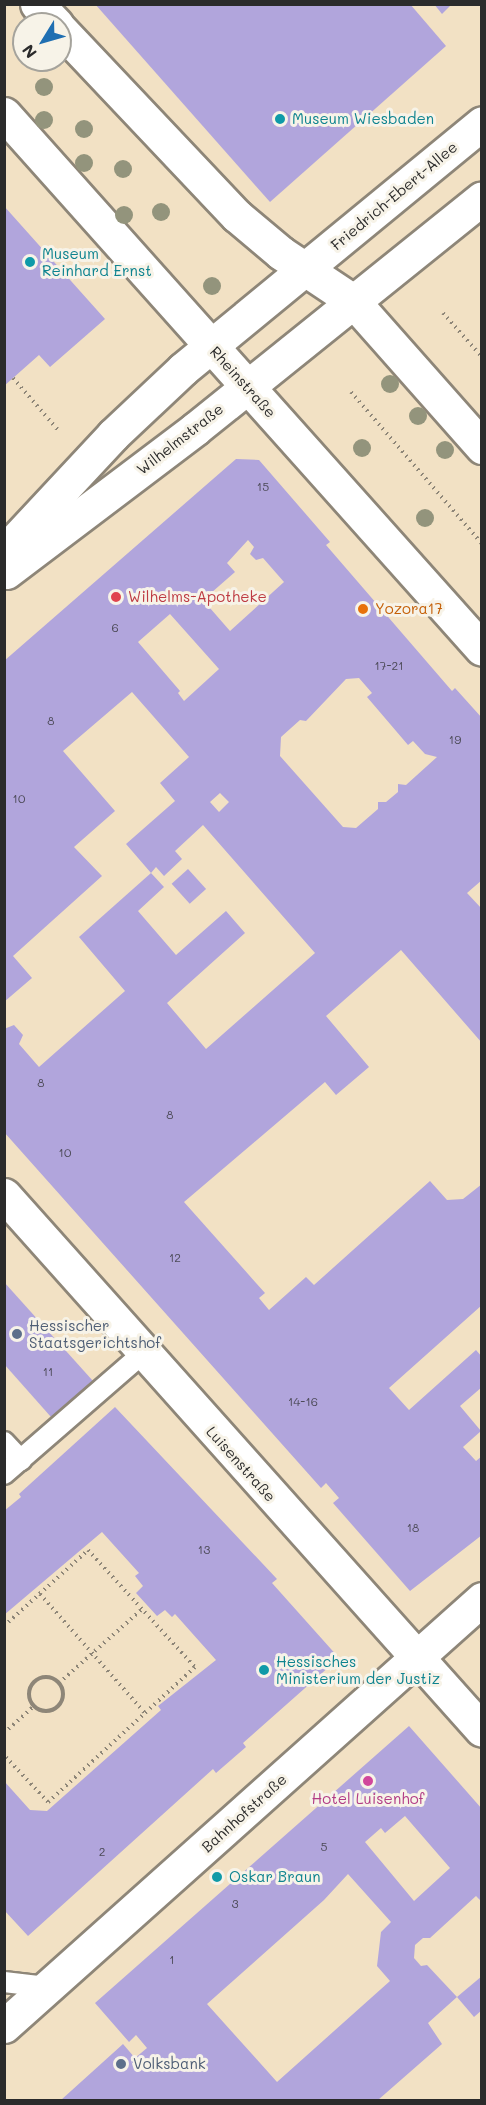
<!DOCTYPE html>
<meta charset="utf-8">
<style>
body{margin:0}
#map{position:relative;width:486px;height:2105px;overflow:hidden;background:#f2e1c4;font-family:Mali,sans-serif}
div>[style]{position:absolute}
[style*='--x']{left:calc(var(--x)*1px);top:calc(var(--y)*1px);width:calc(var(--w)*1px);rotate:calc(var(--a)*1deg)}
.building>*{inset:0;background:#b1a5dc;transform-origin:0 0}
.path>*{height:4px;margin-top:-2px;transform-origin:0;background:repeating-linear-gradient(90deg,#8e8678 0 1.5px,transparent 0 6px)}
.path>.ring{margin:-2px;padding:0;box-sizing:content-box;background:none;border:4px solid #8e8678;border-radius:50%}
.roads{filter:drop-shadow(2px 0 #8e8678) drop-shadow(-2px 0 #8e8678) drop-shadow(0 2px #8e8678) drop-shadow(0 -2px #8e8678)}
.lane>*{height:20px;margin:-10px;padding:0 10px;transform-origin:10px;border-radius:10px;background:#fff}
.street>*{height:33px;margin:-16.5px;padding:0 16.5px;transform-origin:16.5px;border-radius:16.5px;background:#fff}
.secondary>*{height:33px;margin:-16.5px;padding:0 16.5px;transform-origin:16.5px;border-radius:16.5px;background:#fff}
.trees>*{width:18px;height:18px;margin:-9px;border-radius:50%;background:#93947c}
.dots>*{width:16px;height:16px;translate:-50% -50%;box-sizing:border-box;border:3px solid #f7f3e8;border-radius:50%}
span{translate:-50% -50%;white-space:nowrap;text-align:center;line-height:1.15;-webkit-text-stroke:6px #f7f3e8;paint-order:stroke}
.number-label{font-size:12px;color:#4c4a57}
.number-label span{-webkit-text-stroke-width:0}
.culture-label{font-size:15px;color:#0d838f}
.left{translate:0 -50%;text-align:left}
.street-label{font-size:15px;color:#2b2b2b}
.health-label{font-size:15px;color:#be3a42}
.food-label{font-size:15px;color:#c56008}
.service-label{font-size:15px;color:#4e5e75}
.hotel-label{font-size:15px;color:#b23c85}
.frame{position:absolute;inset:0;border:6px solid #2b2b2b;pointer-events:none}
.north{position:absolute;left:12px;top:12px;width:60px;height:60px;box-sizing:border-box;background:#f7f3e8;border:2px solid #a5a39c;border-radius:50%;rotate:233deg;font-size:16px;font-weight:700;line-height:24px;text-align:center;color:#2b2b2b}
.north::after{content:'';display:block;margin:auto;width:21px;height:27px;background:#1f6fb2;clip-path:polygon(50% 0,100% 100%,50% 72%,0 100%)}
</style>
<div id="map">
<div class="building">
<div style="clip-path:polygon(95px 4px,410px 4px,446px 46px,270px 202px)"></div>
<div style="clip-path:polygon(434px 4px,452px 4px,442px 14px)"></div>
<div style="clip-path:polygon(4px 206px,105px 319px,50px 367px,39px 355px,4px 386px)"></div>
<div style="clip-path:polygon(evenodd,236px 459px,259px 460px,330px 542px,326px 545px,452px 691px,455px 688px,482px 718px,482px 880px,467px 893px,482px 909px,482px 1043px,401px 950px,326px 1016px,369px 1067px,336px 1095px,325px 1082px,184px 1202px,265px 1293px,259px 1298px,269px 1310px,306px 1277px,314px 1285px,430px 1181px,447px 1200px,463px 1199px,482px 1184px,482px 1305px,389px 1388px,409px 1410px,476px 1350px,482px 1357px,482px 1387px,460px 1406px,481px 1431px,463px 1447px,476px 1461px,482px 1456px,482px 1535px,410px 1591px,333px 1503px,339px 1498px,326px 1483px,321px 1488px,4px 1132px,4px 1029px,14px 1025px,23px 1035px,19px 1044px,39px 1067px,125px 991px,79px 937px,151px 873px,126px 844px,175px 801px,160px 783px,189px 757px,132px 692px,63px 751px,115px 811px,74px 847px,102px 876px,13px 956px,32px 978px,4px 1002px,4px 661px,236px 459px,248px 540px,254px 547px,250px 554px,256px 560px,263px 558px,284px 582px,230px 631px,203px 600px,235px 572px,227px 563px,248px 540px,236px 459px,170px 614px,219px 669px,184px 701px,178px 693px,180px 691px,138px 642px,170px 614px,236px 459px,359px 678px,372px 693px,367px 697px,408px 745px,413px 741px,425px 754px,437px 757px,406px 785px,398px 784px,398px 792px,386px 802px,378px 802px,378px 809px,356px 828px,343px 827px,280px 756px,281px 737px,300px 720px,306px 721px,346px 679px,359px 678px,236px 459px,220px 793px,229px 802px,219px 812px,210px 802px,220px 793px,236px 459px,203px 825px,315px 953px,206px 1049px,167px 1003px,245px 933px,226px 911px,176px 955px,138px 911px,164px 887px,151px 873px,156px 867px,164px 876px,182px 859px,175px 851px,203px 825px)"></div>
<div style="left:188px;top:869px;width:27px;height:22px;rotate:48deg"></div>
<div style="clip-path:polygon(4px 1282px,93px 1381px,51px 1417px,4px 1364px)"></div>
<div style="clip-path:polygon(115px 1407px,277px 1579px,272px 1583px,339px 1658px,243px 1743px,246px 1747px,216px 1773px,213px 1769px,28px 1936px,4px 1910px,4px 1781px,30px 1810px,47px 1811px,161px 1710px,158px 1706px,216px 1660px,175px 1614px,172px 1617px,165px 1610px,157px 1616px,136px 1593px,143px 1586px,135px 1576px,139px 1573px,102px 1532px,4px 1615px,4px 1511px,21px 1497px,19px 1494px)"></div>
<div style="clip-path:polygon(evenodd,409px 1726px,482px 1809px,482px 1902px,476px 1896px,430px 1938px,423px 1938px,415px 1945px,414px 1958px,421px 1966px,427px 1965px,457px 1997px,428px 2023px,442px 2044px,378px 2100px,61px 2100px,123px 2044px,135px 2058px,147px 2048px,136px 2035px,129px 2042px,95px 2003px,409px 1726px,405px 1816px,450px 1868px,414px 1901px,365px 1842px,381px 1828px,385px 1833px,405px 1816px,409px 1726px,348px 1874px,391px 1922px,381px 1932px,377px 1966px,390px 1981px,277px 2082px,207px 2004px,324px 1900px,348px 1874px)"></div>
<div style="clip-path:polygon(482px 1976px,482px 2010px,474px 2017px,457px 1997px)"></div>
</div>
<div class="path">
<div style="--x:443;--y:313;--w:59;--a:48.4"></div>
<div style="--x:13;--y:378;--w:69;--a:49.1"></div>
<div style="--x:351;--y:392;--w:201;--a:49.2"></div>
<div style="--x:40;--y:1594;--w:159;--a:48.6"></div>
<div style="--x:4;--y:1626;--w:113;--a:-42.1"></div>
<div style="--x:88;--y:1550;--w:159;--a:47.6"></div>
<div style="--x:195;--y:1667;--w:200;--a:137.4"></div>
<div style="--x:48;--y:1802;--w:64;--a:-133.1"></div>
<div class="ring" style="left:29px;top:1677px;width:30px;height:30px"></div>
<div style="--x:59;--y:1683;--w:111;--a:-41.7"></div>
<div style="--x:4;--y:1733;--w:40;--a:-42"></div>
</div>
<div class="roads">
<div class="lane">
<div style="--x:4;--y:1442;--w:25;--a:47"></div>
<div style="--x:4;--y:1474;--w:183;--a:-41"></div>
<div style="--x:4;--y:1982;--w:43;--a:6.6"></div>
</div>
<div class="street">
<div style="--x:4;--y:1195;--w:717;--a:48.22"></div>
<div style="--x:4;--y:2026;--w:641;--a:-41.77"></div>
</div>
<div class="secondary">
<div style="--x:37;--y:4;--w:28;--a:46"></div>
<div style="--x:60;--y:29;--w:257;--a:46.6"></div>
<div style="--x:237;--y:216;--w:57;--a:40.1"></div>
<div style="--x:281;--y:253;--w:87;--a:33.7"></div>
<div style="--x:353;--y:301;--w:195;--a:48.5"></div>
<div style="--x:4;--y:114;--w:717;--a:48.22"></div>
<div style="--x:4;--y:552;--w:160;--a:-47"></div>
<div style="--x:113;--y:435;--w:96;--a:-43.3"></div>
<div style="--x:183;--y:369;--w:387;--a:-39.4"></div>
<div style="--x:6;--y:572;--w:237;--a:-37.1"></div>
<div style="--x:195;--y:429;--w:368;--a:-38.8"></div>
</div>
</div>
<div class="trees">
<div style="left:44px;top:87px"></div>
<div style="left:44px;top:120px"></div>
<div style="left:84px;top:129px"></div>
<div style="left:84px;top:163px"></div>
<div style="left:123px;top:169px"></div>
<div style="left:161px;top:212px"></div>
<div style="left:124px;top:215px"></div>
<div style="left:212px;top:286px"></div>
<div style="left:390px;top:384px"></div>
<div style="left:418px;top:416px"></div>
<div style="left:362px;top:448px"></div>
<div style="left:445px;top:450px"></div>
<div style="left:425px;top:518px"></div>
</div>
<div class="dots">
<div style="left:280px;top:119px;background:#0f9aa8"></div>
<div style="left:30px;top:262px;background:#0f9aa8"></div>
<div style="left:116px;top:597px;background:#e0444e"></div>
<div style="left:363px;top:609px;background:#e8710a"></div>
<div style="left:17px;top:1334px;background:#5c6f8a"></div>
<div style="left:264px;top:1670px;background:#0f9aa8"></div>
<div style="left:368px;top:1781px;background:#d1479c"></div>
<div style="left:217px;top:1877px;background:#0f9aa8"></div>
<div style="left:121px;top:2064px;background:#5c6f8a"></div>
</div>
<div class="number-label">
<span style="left:263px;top:487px">15</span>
<span style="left:115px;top:628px">6</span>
<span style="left:389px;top:666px">17-21</span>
<span style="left:51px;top:721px">8</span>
<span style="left:455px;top:740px">19</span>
<span style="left:19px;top:799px">10</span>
<span style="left:41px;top:1083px">8</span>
<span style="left:170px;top:1115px">8</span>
<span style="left:65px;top:1153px">10</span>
<span style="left:175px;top:1258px">12</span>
<span style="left:48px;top:1372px">11</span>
<span style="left:303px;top:1402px">14-16</span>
<span style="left:413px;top:1528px">18</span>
<span style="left:204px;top:1550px">13</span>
<span style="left:324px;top:1847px">5</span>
<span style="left:102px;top:1852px">2</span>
<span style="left:235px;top:1904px">3</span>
<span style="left:172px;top:1960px">1</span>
</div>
<div class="culture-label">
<span class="left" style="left:292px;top:119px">Museum Wiesbaden</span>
<span class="left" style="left:42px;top:262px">Museum<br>Reinhard Ernst</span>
<span class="left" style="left:276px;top:1670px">Hessisches<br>Ministerium der Justiz</span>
<span class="left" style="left:229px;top:1877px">Oskar Braun</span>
</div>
<div class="street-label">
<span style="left:394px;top:196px;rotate:-40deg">Friedrich-Ebert-Allee</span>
<span style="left:243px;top:382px;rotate:48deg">Rheinstraße</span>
<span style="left:180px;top:439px;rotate:-38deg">Wilhelmstraße</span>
<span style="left:241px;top:1464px;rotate:48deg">Luisenstraße</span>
<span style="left:244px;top:1813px;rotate:-42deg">Bahnhofstraße</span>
</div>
<div class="health-label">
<span class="left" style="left:128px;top:597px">Wilhelms-Apotheke</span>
</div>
<div class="food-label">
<span class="left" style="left:375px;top:609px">Yozora17</span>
</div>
<div class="service-label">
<span class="left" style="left:29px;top:1334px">Hessischer<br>Staatsgerichtshof</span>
<span class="left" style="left:133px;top:2064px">Volksbank</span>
</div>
<div class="hotel-label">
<span style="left:368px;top:1799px">Hotel Luisenhof</span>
</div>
<div class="frame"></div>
<div class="north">N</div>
</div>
